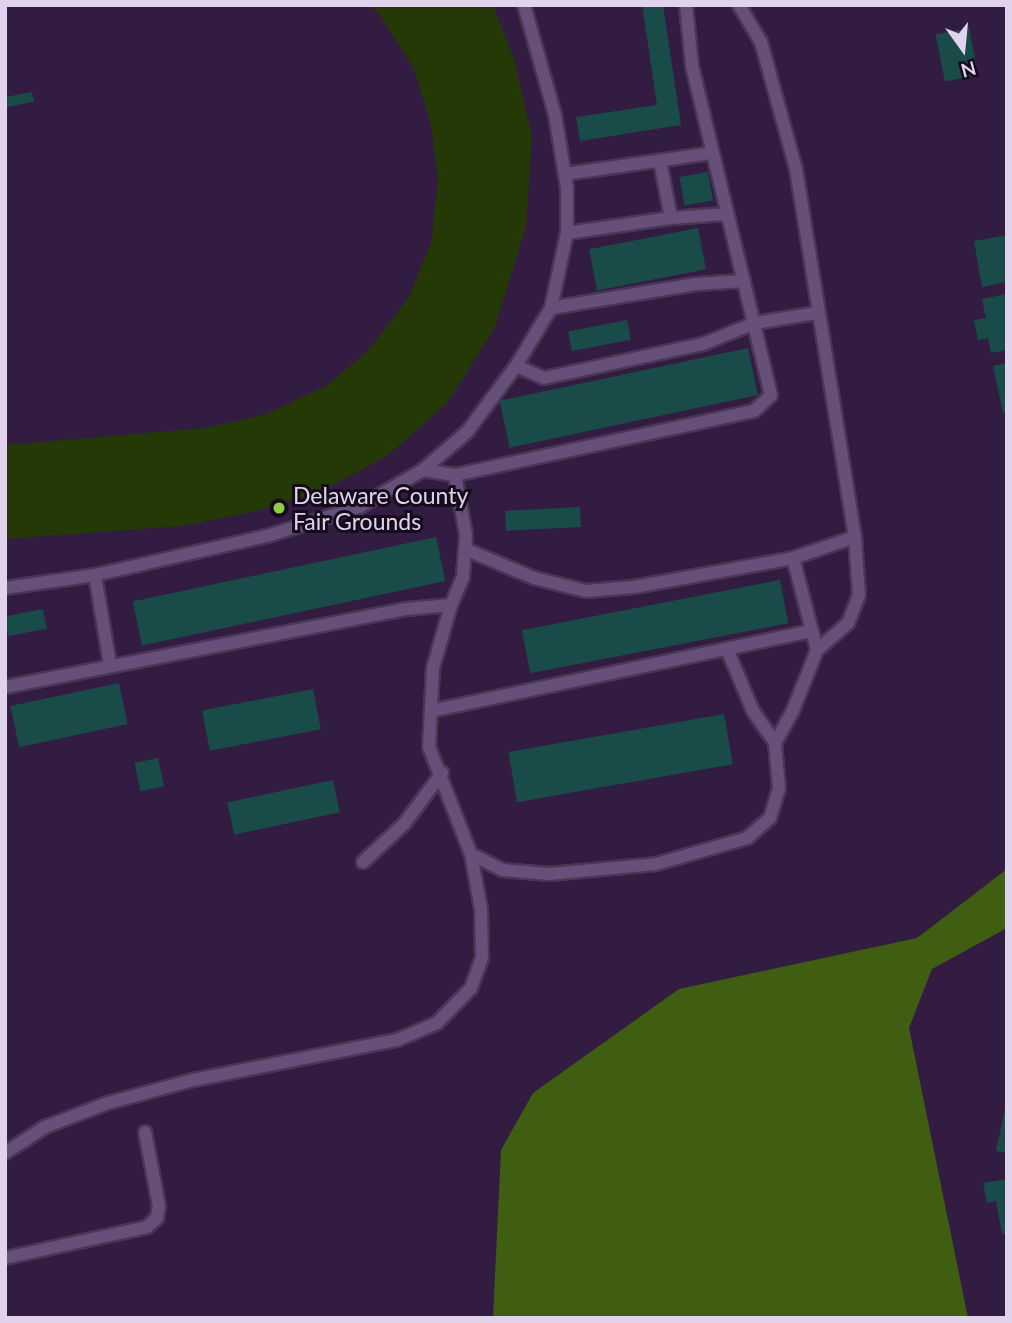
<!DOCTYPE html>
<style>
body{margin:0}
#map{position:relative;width:1012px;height:1323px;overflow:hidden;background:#321c41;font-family:Lato,sans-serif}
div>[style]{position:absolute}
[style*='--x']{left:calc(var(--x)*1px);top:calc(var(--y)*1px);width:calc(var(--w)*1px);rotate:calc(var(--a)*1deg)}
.green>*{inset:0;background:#253906}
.forest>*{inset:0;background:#3f5e12}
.building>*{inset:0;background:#194b48;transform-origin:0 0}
.roads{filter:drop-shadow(2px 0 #493655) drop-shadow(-2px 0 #493655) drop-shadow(0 2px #493655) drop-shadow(0 -2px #493655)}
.lane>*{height:12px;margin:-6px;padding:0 6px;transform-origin:6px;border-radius:6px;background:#664f78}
.dots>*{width:19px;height:19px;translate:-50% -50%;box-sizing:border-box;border:4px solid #150b1c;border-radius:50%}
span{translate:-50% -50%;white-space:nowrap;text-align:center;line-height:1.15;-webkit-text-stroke:6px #150b1c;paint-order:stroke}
.poi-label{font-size:23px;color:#e0d3eb}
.left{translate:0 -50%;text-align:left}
.frame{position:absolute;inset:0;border:7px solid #e0d3eb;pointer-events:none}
.north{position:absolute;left:928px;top:14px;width:70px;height:70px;-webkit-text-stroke:5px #150b1c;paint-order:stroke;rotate:165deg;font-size:19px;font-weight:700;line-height:28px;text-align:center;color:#e0d3eb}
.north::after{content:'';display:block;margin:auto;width:24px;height:32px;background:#e0d3eb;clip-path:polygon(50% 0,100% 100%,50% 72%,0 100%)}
</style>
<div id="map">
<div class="green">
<div style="clip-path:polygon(370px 5px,493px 5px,514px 59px,532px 137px,526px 226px,495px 327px,447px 403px,388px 455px,321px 492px,252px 512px,181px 526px,5px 539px,5px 445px,205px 428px,264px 415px,326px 386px,369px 350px,409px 297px,431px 243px,438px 179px,431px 124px,414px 69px,380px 15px)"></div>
</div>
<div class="forest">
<div style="clip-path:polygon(1007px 869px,1007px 928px,932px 969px,909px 1028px,968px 1318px,493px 1318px,501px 1150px,533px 1093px,679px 989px,917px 938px)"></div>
</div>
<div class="building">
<div style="clip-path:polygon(642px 5px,663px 5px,681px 125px,580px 141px,576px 117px,657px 105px)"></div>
<div style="left:969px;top:28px;width:48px;height:34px;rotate:79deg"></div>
<div style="left:32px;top:92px;width:10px;height:28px;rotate:79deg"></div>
<div style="left:708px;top:172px;width:29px;height:29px;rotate:80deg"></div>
<div style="left:698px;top:228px;width:42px;height:111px;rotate:79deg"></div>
<div style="clip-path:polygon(1007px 235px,1007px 282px,982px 287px,974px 241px)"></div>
<div style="clip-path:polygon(1007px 294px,1007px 350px,991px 353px,988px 338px,978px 340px,974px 320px,986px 318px,982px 299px)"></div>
<div style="left:627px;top:320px;width:20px;height:60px;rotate:79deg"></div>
<div style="left:748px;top:348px;width:48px;height:254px;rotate:78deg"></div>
<div style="clip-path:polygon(1007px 363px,1007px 413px,1003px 413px,993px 366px)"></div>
<div style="left:580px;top:507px;width:20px;height:75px;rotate:87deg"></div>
<div style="left:436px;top:537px;width:45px;height:310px;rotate:78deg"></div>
<div style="left:780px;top:580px;width:44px;height:263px;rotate:79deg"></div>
<div style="left:43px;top:609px;width:20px;height:39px;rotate:79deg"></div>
<div style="left:119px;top:683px;width:42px;height:111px;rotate:78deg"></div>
<div style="left:313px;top:689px;width:41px;height:113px;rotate:79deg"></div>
<div style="left:724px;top:714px;width:51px;height:219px;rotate:80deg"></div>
<div style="left:158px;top:758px;width:29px;height:24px;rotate:78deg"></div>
<div style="left:333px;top:780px;width:33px;height:108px;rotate:78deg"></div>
<div style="clip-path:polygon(1006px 1103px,1007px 1104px,1007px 1153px,996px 1151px)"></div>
<div style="clip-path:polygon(1007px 1179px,1007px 1233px,1002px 1234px,996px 1201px,987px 1203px,983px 1183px)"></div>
</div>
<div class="roads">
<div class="lane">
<div style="--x:739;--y:5;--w:43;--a:59.3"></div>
<div style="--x:761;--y:42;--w:132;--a:74.6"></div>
<div style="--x:796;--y:169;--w:373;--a:80.9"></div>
<div style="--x:855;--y:537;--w:58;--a:86.1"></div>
<div style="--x:859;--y:595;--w:30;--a:111"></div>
<div style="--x:848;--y:623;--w:41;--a:138.9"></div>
<div style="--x:660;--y:161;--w:58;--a:79.1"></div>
<div style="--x:565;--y:174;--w:148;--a:-8.1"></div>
<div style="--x:567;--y:233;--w:105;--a:-8.2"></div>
<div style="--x:671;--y:218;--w:55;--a:-4.2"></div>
<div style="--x:551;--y:308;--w:147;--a:-9.4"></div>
<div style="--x:696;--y:284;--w:48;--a:-3.6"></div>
<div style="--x:516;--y:366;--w:30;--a:23"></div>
<div style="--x:544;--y:378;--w:163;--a:-12.1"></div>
<div style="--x:703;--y:344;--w:56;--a:-22"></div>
<div style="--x:755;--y:323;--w:63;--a:-9.2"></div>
<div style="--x:423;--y:470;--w:32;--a:9"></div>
<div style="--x:455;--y:475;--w:306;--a:-12.1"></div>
<div style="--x:754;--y:411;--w:23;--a:-43"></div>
<div style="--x:771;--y:395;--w:339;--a:-103.5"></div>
<div style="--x:692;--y:65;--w:60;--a:-95.7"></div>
<div style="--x:455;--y:475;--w:61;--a:79.6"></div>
<div style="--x:466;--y:535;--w:42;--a:94.1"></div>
<div style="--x:463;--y:577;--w:30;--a:113"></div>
<div style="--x:451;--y:605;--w:66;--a:105.9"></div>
<div style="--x:433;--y:668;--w:79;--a:92.9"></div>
<div style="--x:429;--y:747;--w:115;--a:68.6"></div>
<div style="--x:471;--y:854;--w:35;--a:27"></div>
<div style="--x:502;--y:870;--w:47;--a:4.9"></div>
<div style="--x:549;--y:874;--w:107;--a:-5.3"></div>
<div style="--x:656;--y:864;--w:95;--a:-15.9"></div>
<div style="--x:747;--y:838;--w:30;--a:-41"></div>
<div style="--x:770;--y:818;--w:31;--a:-73"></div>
<div style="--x:779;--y:788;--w:45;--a:-95.1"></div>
<div style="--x:775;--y:743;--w:38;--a:-61"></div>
<div style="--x:793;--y:710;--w:65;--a:-68.2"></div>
<div style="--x:817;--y:650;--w:95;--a:-104.6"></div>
<div style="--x:465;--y:549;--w:75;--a:22.8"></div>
<div style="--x:534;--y:578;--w:54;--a:14"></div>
<div style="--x:586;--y:591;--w:48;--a:-4.8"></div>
<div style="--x:634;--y:587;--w:162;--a:-10.3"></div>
<div style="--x:793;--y:558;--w:65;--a:-18.7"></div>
<div style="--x:95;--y:575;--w:91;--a:80.5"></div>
<div style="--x:5;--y:588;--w:91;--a:-8.2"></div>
<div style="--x:95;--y:575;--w:176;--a:-12.8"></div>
<div style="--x:267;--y:536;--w:96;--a:-17.5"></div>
<div style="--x:359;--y:507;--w:74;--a:-30"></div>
<div style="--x:423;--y:470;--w:58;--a:-40.8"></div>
<div style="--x:467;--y:432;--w:82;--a:-53.4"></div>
<div style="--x:516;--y:366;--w:68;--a:-58.9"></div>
<div style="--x:551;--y:308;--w:77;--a:-78"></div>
<div style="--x:567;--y:233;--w:45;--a:-90"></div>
<div style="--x:567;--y:188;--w:74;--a:-99.3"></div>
<div style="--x:555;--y:115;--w:114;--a:-105.7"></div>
<div style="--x:727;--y:649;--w:67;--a:67.2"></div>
<div style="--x:753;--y:711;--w:39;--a:55"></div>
<div style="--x:5;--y:687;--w:409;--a:-11"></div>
<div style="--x:406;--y:609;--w:45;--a:-5.1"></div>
<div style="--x:431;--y:711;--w:388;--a:-11.9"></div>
<div style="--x:363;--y:862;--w:56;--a:-42.8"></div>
<div style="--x:404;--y:824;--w:64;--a:-53.3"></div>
<div style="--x:5;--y:1153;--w:48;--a:-33"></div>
<div style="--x:45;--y:1127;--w:67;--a:-20.9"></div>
<div style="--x:108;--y:1103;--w:88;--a:-15.1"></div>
<div style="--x:193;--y:1080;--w:208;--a:-11.1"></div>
<div style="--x:397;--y:1040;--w:43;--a:-23"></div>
<div style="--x:437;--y:1023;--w:49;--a:-45.8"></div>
<div style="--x:471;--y:988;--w:33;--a:-70"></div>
<div style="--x:482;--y:957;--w:48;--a:-91.2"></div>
<div style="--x:481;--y:909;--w:56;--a:-100.3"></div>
<div style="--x:5;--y:1258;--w:145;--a:-12.3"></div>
<div style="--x:147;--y:1227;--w:13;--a:-42"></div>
<div style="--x:157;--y:1218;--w:12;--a:-81"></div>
<div style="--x:159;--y:1206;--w:75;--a:-100.7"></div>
</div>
</div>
<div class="dots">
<div style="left:279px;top:508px;background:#91cd40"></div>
</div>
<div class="poi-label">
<span class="left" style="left:293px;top:508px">Delaware County<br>Fair Grounds</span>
</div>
<div class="frame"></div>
<div class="north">N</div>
</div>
